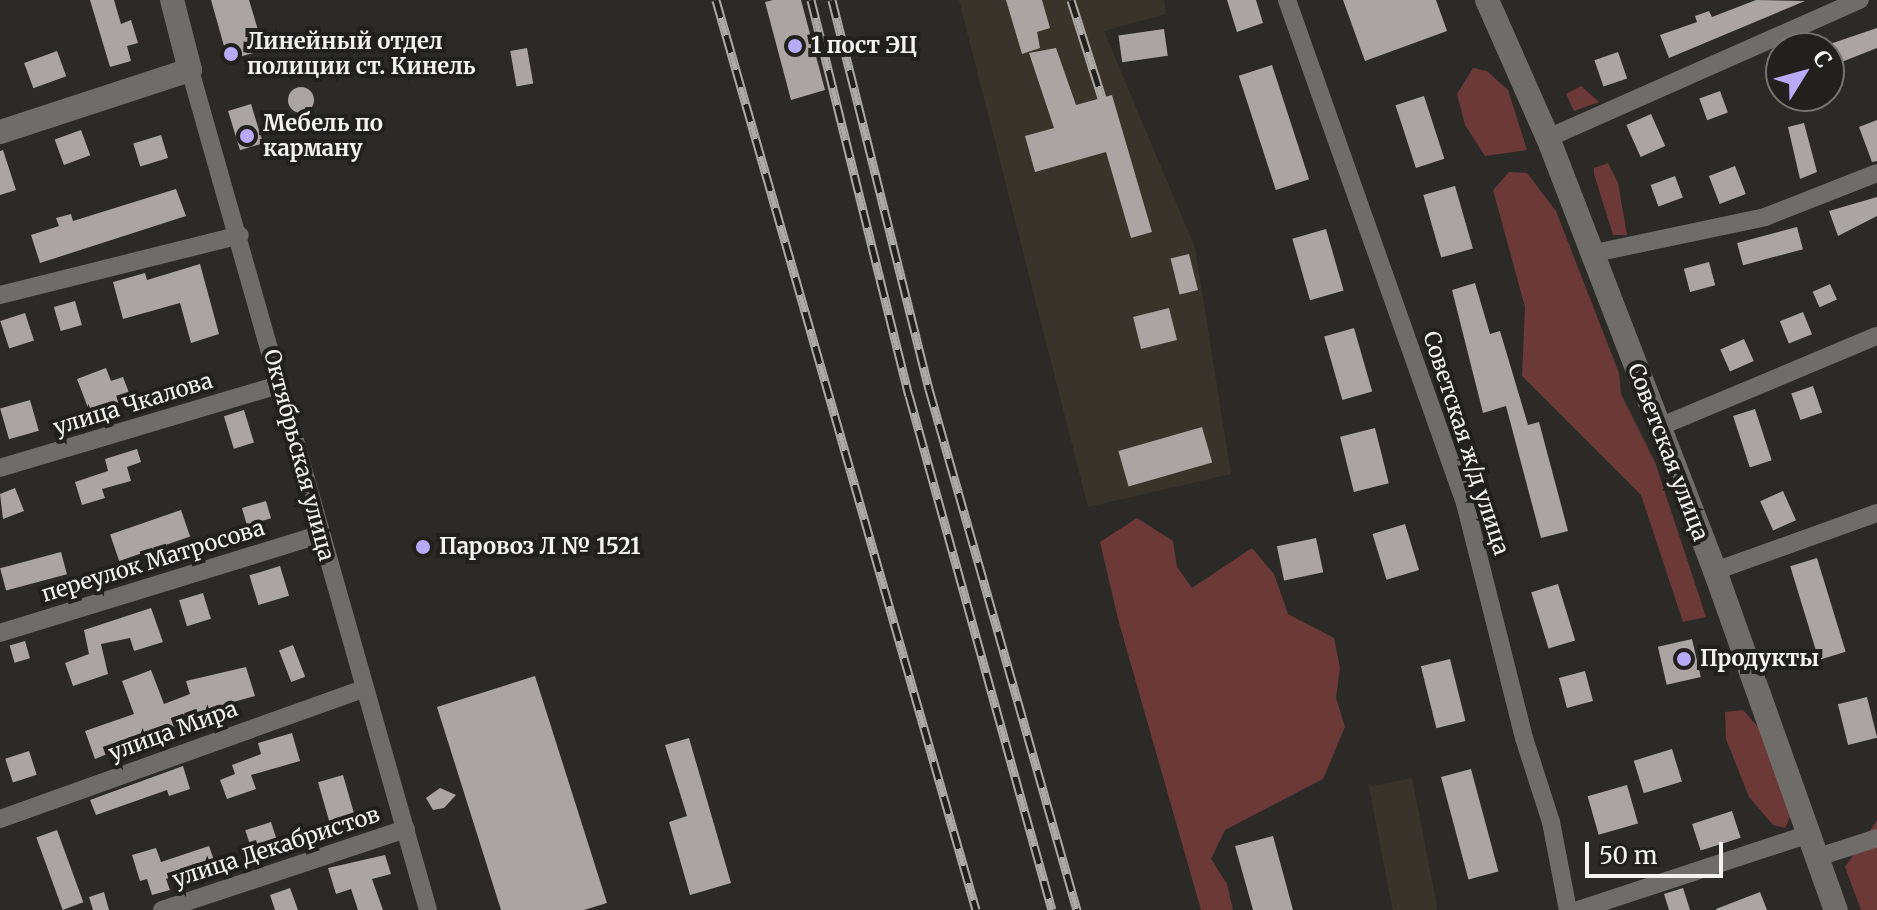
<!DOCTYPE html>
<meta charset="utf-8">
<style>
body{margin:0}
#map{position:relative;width:1877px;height:910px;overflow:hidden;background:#2c2a26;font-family:Merriweather,serif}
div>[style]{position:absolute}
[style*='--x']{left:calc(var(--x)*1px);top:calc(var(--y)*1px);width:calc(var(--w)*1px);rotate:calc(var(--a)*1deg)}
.built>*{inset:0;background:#39342b;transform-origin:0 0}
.green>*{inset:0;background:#6c3939}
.building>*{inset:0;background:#aaa5a2;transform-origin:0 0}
.round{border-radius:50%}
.street>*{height:18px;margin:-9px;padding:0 9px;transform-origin:9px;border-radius:9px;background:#6f6d69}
.secondary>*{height:24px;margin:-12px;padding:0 12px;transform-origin:12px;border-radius:12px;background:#6f6d69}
.rail>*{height:9px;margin-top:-4.5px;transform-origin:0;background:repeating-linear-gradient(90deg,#22201d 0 18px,#acaaa7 0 36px);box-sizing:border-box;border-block:2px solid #acaaa7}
.dots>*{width:22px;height:22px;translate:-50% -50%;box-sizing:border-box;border:4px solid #22201d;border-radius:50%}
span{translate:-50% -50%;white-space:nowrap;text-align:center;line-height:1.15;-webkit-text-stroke:8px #22201d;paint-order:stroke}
.poi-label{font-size:22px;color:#f4f2f0;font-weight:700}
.left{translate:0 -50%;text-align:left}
.street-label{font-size:22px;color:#f4f2f0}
.north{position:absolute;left:1765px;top:32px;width:80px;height:80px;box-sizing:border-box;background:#22201d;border:2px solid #767471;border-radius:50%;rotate:53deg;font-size:22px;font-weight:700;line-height:32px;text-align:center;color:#f4f2f0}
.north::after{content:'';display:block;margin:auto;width:28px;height:36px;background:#b7abf8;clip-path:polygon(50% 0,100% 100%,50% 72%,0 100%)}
.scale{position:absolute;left:1585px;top:842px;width:138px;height:36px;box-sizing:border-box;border:4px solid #f4f2f0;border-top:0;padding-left:10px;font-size:24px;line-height:28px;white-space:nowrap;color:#f4f2f0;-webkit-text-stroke:6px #22201d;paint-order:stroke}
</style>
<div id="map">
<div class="built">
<div style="clip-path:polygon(959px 0,1164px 0,1166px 14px,1104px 31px,1195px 248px,1231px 474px,1088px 507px)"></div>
<div style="left:1412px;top:778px;width:134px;height:44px;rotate:79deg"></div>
</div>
<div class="green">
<div style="clip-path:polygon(1473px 68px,1487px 71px,1508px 90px,1527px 150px,1485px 156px,1465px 125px,1457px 94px)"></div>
<div style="clip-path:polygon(1581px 86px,1599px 102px,1574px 111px,1566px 94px)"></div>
<div style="clip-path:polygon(1608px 163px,1618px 183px,1627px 235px,1613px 235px,1594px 174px,1594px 168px)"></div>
<div style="clip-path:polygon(1509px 172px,1527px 173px,1556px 211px,1619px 373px,1621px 394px,1655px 462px,1706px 617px,1683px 622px,1641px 495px,1522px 376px,1525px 307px,1493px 190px)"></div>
<div style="clip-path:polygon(1137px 518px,1173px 541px,1177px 567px,1192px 588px,1252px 548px,1274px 574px,1288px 614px,1334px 638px,1340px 668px,1336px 698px,1345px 727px,1323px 779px,1225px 830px,1211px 859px,1227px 884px,1233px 910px,1201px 910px,1118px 619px,1100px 542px)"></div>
<div style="clip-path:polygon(1743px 710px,1767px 737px,1790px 817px,1785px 828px,1773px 825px,1749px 797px,1726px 739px,1725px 712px)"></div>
<div style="clip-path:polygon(1877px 820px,1877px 910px,1861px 910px,1845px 867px)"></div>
</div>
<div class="building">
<div style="clip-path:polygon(90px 0,114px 0,121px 24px,131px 20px,138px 43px,127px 46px,131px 61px,110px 67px)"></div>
<div style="clip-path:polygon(211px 0,249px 0,264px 50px,228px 60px)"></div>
<div style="clip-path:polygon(773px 0,801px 0,825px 90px,791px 100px,765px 2px)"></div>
<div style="clip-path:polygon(1006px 0,1042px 0,1050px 28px,1037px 32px,1040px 48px,1022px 54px)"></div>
<div style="clip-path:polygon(1227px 0,1256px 0,1263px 23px,1237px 32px)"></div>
<div style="clip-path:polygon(1343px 0,1436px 0,1447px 31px,1365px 61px)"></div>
<div style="clip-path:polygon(1756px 0,1805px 1px,1669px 58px,1660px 35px,1697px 22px,1695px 16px,1709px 11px,1712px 17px)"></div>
<div style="clip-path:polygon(1877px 28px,1877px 48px,1834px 65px,1827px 45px)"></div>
<div style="left:1164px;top:29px;width:27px;height:46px;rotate:82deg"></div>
<div style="left:527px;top:48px;width:36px;height:17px;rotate:80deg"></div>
<div style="clip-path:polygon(1056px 48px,1076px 105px,1112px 95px,1152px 232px,1131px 238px,1106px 152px,1035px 172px,1025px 136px,1054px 128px,1029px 53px)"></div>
<div style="left:57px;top:51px;width:27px;height:35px;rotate:70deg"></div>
<div style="left:1618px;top:52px;width:28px;height:25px;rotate:71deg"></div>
<div style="left:1272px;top:65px;width:120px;height:35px;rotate:72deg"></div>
<div class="round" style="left:288px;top:87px;width:26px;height:26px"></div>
<div style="left:1720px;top:91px;width:23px;height:22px;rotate:70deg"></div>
<div style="left:1424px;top:96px;width:66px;height:30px;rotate:72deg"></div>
<div style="left:251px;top:104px;width:41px;height:24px;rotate:73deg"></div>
<div style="left:1651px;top:114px;width:35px;height:27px;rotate:66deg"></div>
<div style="clip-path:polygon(1877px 120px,1877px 161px,1872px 162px,1859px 127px)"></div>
<div style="clip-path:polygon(1804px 123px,1817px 172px,1800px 179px,1788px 127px)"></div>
<div style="left:81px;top:130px;width:27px;height:28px;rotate:70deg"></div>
<div style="left:161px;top:135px;width:24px;height:29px;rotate:73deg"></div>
<div style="clip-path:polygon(3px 150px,16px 190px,0 195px,0 151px)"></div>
<div style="left:1735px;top:166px;width:30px;height:28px;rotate:69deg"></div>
<div style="left:1675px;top:176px;width:23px;height:26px;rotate:70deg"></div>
<div style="left:1455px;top:186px;width:65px;height:33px;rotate:74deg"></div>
<div style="clip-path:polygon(176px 189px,186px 216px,40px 263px,31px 235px,59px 226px,56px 218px,71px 214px,73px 221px)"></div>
<div style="clip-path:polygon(1877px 197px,1877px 216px,1838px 236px,1829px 211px)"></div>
<div style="left:1797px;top:227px;width:23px;height:62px;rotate:75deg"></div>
<div style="left:1326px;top:229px;width:64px;height:35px;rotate:74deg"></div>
<div style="left:1189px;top:254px;width:37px;height:19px;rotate:76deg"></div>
<div style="left:1709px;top:262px;width:24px;height:26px;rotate:75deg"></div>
<div style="clip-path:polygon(200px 264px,219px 334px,191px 343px,180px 303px,123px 319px,113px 282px,145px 273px,147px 280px)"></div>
<div style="clip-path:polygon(1475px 283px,1490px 334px,1500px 331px,1528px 425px,1539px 422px,1568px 531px,1541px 538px,1506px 406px,1483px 413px,1452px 290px)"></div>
<div style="left:1830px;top:284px;width:17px;height:19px;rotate:66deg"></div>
<div style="left:75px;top:301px;width:25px;height:22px;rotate:74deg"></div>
<div style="left:1169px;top:308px;width:33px;height:37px;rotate:76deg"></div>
<div style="left:1803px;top:312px;width:24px;height:25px;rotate:68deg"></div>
<div style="left:25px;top:313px;width:29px;height:26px;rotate:72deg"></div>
<div style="left:1354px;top:328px;width:66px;height:31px;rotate:74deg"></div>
<div style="left:1744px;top:339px;width:24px;height:26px;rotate:66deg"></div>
<div style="clip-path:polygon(106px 368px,111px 381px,123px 377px,131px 398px,90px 413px,77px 379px)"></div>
<div style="left:1813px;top:386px;width:28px;height:23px;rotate:71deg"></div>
<div style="left:30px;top:400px;width:32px;height:31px;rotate:74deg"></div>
<div style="left:1755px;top:409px;width:54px;height:23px;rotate:72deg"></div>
<div style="left:244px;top:410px;width:34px;height:21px;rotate:73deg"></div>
<div style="left:1202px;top:427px;width:37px;height:87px;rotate:74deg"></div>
<div style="left:1375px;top:428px;width:57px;height:36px;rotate:76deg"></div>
<div style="clip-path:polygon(137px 449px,141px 462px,127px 467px,131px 481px,102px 489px,105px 498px,82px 505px,75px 482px,108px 471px,105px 459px)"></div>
<div style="clip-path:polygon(15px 488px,24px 511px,3px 519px,0 494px)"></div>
<div style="left:1783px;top:491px;width:32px;height:25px;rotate:66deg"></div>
<div style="left:266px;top:501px;width:18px;height:25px;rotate:74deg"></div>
<div style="left:181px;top:510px;width:28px;height:75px;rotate:71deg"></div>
<div style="left:1405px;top:524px;width:48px;height:34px;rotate:73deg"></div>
<div style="left:1316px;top:538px;width:35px;height:40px;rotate:78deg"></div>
<div style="left:61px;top:552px;width:23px;height:63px;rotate:75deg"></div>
<div style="left:1817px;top:558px;width:98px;height:28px;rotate:73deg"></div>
<div style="left:280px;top:566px;width:31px;height:32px;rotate:73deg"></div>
<div style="left:1558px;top:584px;width:59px;height:28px;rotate:73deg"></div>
<div style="left:203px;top:593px;width:27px;height:25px;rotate:73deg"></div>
<div style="clip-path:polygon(151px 608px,163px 642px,134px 651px,130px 638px,101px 644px,108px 674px,73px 686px,65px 663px,89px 654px,84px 630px)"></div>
<div style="left:1692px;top:639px;width:39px;height:35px;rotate:77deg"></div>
<div style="left:25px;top:641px;width:18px;height:16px;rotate:74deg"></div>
<div style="left:293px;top:645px;width:34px;height:15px;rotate:69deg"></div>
<div style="left:1450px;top:659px;width:64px;height:30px;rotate:76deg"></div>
<div style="clip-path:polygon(246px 667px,255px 696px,179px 717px,182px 723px,95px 759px,85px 731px,134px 714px,122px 681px,151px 670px,164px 704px,190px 694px,186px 681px)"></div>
<div style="left:1585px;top:671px;width:31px;height:27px;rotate:75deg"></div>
<div style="clip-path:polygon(535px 676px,607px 903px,584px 910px,501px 910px,437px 707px)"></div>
<div style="left:1867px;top:697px;width:42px;height:30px;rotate:76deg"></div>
<div style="clip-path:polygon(292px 733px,300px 761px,251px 775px,256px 789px,227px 799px,220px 780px,235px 774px,232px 765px,261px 754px,258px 743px)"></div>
<div style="clip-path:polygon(689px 738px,731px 883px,690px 895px,669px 822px,687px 816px,665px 745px)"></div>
<div style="left:1672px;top:749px;width:34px;height:40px;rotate:73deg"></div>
<div style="left:29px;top:751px;width:25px;height:25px;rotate:72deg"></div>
<div style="clip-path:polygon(183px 766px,190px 789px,169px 796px,167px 790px,96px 815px,90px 800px)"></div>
<div style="left:1471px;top:769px;width:106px;height:31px;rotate:75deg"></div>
<div style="left:343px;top:775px;width:50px;height:26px;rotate:74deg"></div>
<div style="left:1627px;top:785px;width:40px;height:41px;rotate:74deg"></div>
<div style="clip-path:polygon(440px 788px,456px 795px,444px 808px,433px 810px,426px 798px)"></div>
<div style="left:1732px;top:811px;width:28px;height:42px;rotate:72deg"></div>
<div style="left:271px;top:822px;width:23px;height:27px;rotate:72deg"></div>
<div style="left:57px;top:830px;width:77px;height:22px;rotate:70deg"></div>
<div style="clip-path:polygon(1273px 836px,1293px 910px,1253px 910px,1235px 846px)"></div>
<div style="clip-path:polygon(209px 846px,215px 863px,166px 879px,170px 890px,152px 895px,147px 879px,140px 881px,132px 855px,156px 848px,161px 862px)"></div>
<div style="clip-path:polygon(385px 855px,391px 874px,372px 879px,383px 910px,358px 910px,351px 889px,336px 894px,328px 868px)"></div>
<div style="clip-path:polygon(290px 888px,298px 910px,275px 910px,270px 895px)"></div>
<div style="clip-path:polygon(1683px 888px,1690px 910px,1669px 910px,1664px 894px)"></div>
<div style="clip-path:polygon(104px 892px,109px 910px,93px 910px,89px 897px)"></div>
<div style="clip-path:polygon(1760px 892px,1767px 910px,1716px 910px,1716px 909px)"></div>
</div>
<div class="street">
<div style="--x:1287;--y:0;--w:534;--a:70.51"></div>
<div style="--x:1465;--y:503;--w:242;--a:75.9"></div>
<div style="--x:1524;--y:738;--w:88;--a:72.2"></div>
<div style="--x:1551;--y:822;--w:90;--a:79.1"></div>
<div style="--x:190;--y:70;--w:873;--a:74.18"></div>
<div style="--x:1548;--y:138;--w:341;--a:-23.9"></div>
<div style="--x:1590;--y:254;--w:179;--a:-11.9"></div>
<div style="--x:1765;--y:217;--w:120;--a:-21.4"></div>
<div style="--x:0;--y:295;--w:247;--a:-14"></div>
<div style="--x:1659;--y:427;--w:236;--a:-22.7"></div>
<div style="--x:0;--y:468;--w:291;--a:-16.6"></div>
<div style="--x:1715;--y:571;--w:172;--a:-19.7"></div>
<div style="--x:0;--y:633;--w:336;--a:-17.1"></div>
<div style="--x:0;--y:819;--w:386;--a:-19.7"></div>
<div style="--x:1818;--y:857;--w:62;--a:-17.9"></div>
<div style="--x:162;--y:910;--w:257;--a:-18.4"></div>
<div style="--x:1578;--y:910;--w:243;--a:-18.2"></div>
</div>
<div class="secondary">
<div style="--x:1487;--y:0;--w:151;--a:66.2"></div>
<div style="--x:1548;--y:138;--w:464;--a:68.9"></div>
<div style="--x:1715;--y:571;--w:360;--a:70.4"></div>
<div style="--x:0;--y:132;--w:200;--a:-18.1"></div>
<div style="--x:190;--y:70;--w:72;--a:-104.4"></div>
</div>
<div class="rail">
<div style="--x:716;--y:0;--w:946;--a:74.05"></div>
<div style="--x:811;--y:0;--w:407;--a:76.1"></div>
<div style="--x:909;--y:395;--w:534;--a:74.48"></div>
<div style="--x:832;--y:0;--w:401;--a:76"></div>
<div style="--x:929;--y:389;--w:542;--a:74.14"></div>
<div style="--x:1071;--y:0;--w:103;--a:72.4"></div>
</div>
<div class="dots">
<div style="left:795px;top:46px;background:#b7abf8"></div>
<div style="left:231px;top:54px;background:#b7abf8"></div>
<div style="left:247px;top:136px;background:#b7abf8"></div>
<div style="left:423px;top:547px;background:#b7abf8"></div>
<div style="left:1684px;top:659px;background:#b7abf8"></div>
</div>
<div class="poi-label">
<span class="left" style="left:247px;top:54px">Линейный отдел<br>полиции ст. Кинель</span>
<span class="left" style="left:811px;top:46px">1 пост ЭЦ</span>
<span class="left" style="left:263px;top:136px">Мебель по<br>карману</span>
<span class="left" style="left:439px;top:547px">Паровоз Л № 1521</span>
<span class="left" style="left:1700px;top:659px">Продукты</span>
</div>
<div class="street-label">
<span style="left:133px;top:404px;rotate:-17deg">улица Чкалова</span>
<span style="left:1466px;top:443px;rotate:72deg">Советская ж/д улица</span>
<span style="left:1668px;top:452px;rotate:69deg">Советская улица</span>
<span style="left:299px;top:455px;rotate:75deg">Октябрьская улица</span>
<span style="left:153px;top:561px;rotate:-17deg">переулок Матросова</span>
<span style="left:173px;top:731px;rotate:-20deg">улица Мира</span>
<span style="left:276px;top:847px;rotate:-18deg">улица Декабристов</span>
</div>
<div class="north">С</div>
<div class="scale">50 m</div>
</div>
